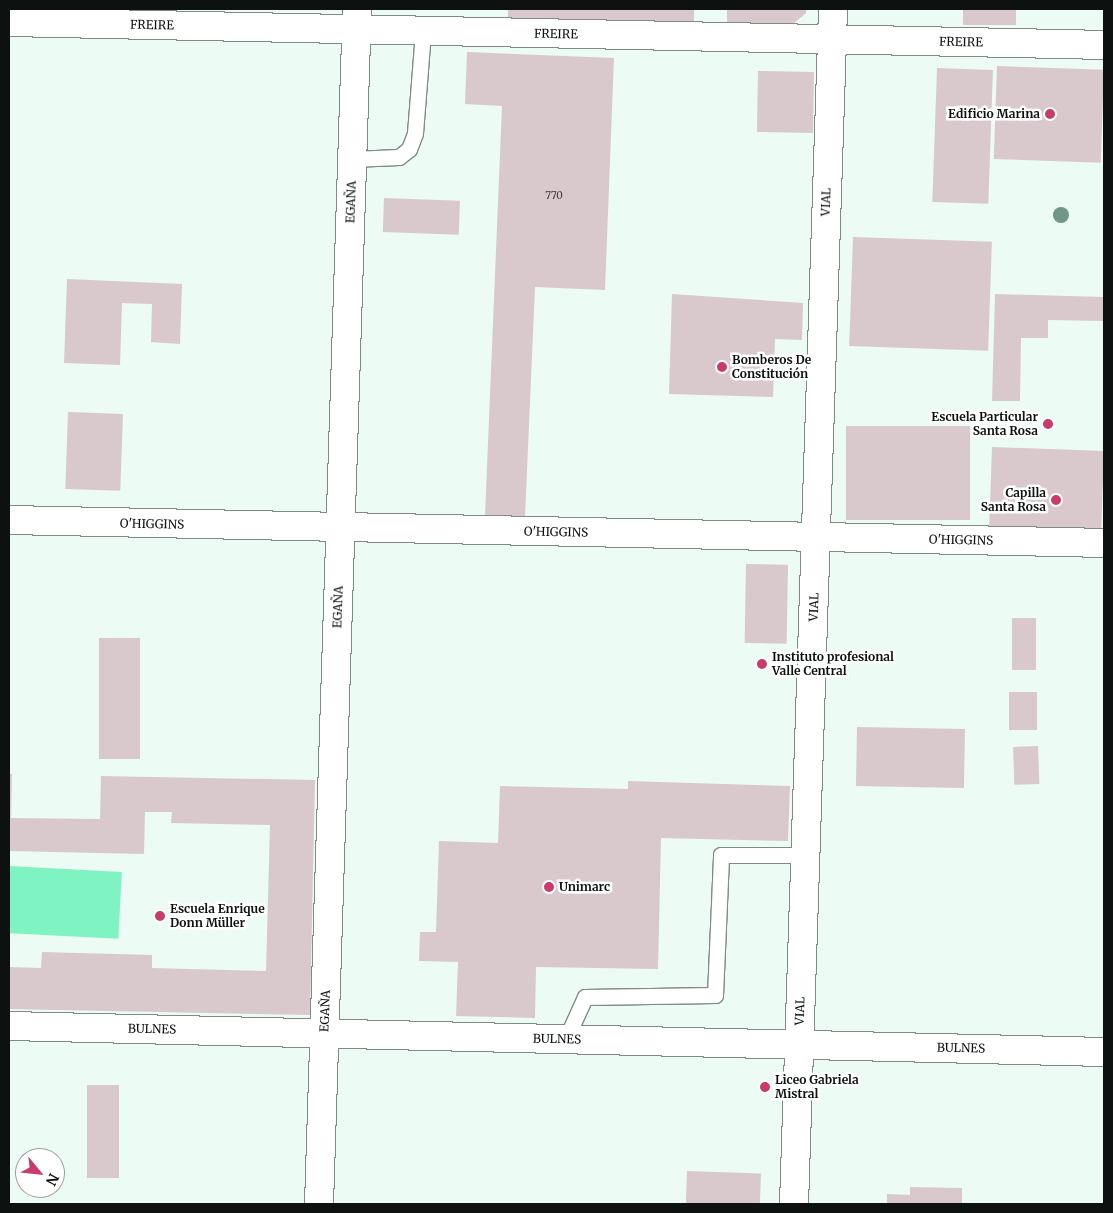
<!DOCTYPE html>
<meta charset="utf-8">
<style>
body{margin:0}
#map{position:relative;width:1113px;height:1213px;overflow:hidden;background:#ecfbf4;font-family:Merriweather,serif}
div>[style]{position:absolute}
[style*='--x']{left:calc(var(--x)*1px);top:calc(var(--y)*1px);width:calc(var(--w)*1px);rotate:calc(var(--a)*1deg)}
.green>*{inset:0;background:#80f3c2;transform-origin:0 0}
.building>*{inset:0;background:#d9c9cc;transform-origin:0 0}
.roads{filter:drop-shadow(1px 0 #7f8c86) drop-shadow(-1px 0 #7f8c86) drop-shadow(0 1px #7f8c86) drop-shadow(0 -1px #7f8c86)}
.lane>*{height:15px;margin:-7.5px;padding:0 7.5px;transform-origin:7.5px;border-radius:7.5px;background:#fff}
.street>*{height:28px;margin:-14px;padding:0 14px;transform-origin:14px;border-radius:14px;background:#fff}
.secondary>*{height:28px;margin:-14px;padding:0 14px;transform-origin:14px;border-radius:14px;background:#fff}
.trees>*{width:16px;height:16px;margin:-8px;border-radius:50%;background:#719587}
.dots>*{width:14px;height:14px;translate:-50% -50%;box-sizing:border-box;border:2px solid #fff;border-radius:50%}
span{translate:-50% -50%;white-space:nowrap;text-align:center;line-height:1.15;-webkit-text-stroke:5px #fff;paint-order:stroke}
.number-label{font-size:10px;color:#40403f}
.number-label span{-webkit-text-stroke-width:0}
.street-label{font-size:12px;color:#0d1210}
.poi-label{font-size:12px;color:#0d1210;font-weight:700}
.right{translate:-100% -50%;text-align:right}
.left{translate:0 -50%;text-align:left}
.frame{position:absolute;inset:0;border:10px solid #0d1210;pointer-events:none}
.north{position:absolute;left:15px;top:1148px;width:50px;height:50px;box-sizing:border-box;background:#fff;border:1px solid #9ea09f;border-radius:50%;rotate:118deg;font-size:14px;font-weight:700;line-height:20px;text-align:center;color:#0d1210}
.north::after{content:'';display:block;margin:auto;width:18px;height:22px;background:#c83b6b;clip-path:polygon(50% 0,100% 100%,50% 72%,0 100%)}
</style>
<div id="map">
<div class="green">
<div style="left:9px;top:866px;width:113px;height:67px;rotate:3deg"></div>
</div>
<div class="building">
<div style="left:508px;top:9px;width:186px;height:12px"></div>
<div style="clip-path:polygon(727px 9px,806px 9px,806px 13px,794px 23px,727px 23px)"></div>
<div style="left:963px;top:9px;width:53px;height:16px"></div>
<div style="clip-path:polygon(467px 52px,614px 58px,605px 290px,535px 287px,525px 517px,485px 515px,502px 106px,465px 104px)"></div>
<div style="left:997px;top:66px;width:107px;height:93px;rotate:2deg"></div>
<div style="left:937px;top:68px;width:56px;height:134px;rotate:2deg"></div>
<div style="left:758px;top:71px;width:56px;height:61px;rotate:1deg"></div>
<div style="left:384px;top:198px;width:76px;height:34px;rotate:2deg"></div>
<div style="left:853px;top:237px;width:139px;height:109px;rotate:2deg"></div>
<div style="clip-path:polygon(67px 279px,182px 284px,180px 344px,151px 342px,152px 304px,122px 303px,120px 365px,64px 363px)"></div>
<div style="clip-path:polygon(672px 294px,803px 303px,802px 340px,775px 339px,773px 397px,669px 394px)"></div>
<div style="clip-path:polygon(995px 294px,1104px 297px,1104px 321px,1048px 320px,1048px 338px,1021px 338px,1020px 401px,992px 401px)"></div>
<div style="left:68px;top:412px;width:55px;height:77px;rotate:2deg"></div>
<div style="left:846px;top:426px;width:124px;height:94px"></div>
<div style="left:992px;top:447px;width:112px;height:79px;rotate:2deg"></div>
<div style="left:746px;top:564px;width:42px;height:79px;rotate:1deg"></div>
<div style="left:1036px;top:618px;width:52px;height:24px;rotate:90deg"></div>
<div style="left:99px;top:638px;width:41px;height:121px"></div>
<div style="left:1009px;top:692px;width:28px;height:38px"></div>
<div style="left:857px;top:727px;width:108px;height:59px;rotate:1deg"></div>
<div style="left:1038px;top:746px;width:38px;height:25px;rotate:88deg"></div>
<div style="clip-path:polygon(9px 774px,12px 774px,11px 818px,100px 819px,101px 776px,315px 780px,310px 1015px,9px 1009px,9px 967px,41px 968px,42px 952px,152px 955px,152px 968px,266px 971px,270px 825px,171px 823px,172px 812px,145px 812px,144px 854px,9px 851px)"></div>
<div style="clip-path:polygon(628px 781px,790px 786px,788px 841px,661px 838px,658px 969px,536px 967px,535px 1018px,456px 1016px,458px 962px,419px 961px,420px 932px,436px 932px,439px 841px,498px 843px,500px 786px,628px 789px)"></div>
<div style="left:87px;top:1085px;width:32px;height:93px"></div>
<div style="left:687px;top:1171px;width:74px;height:33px;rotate:2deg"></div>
<div style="clip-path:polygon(910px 1187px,962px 1188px,962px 1204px,887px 1204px,887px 1194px,910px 1195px)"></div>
</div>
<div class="roads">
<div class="lane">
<div style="--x:352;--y:159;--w:47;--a:-2.4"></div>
<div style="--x:399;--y:157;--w:13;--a:-39"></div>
<div style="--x:409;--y:149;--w:17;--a:-69"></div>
<div style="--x:415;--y:133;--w:102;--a:-85.5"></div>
<div style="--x:566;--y:1039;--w:46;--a:-65.7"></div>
<div style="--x:585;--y:997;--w:130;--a:-0.9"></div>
<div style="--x:715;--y:995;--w:140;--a:-87.5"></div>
<div style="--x:721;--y:855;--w:84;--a:0"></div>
</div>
<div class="street">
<div style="--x:319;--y:1204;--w:1196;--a:-88.18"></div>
<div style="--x:794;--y:1204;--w:1196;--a:-88.13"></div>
</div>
<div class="secondary">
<div style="--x:9;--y:22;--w:1095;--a:1.2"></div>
<div style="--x:9;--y:520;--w:1095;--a:1.2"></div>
<div style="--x:9;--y:1026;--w:1095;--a:1.36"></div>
</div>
</div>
<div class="trees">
<div style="left:1061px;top:215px"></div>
</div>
<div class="dots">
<div style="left:1050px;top:114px;background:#c83b6b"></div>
<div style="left:722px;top:367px;background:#c83b6b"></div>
<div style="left:1048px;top:424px;background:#c83b6b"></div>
<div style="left:1056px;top:500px;background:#c83b6b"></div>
<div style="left:762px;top:664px;background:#c83b6b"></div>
<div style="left:549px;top:887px;background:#c83b6b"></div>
<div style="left:160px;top:916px;background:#c83b6b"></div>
<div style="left:765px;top:1087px;background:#c83b6b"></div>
</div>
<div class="number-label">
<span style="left:554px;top:196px">770</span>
</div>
<div class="street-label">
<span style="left:152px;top:25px;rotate:1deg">FREIRE</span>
<span style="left:556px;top:34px;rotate:1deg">FREIRE</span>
<span style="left:961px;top:42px;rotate:1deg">FREIRE</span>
<span style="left:351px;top:202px;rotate:-88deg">EGAÑA</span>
<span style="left:826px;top:202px;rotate:-88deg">VIAL</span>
<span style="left:152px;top:524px;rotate:1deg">O'HIGGINS</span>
<span style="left:556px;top:532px;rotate:1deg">O'HIGGINS</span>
<span style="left:961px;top:540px;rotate:1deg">O'HIGGINS</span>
<span style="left:338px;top:607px;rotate:-88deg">EGAÑA</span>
<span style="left:814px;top:607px;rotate:-88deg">VIAL</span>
<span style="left:325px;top:1011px;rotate:-88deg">EGAÑA</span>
<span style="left:800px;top:1011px;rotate:-88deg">VIAL</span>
<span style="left:152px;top:1029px;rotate:1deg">BULNES</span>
<span style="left:557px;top:1039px;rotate:1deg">BULNES</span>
<span style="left:961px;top:1048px;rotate:1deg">BULNES</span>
</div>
<div class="poi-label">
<span class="right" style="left:1040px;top:114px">Edificio Marina</span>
<span class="left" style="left:732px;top:367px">Bomberos De<br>Constitución</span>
<span class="right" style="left:1038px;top:424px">Escuela Particular<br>Santa Rosa</span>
<span class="right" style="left:1046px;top:500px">Capilla<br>Santa Rosa</span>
<span class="left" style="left:772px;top:664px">Instituto profesional<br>Valle Central</span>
<span class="left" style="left:559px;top:887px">Unimarc</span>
<span class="left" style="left:170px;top:916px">Escuela Enrique<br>Donn Müller</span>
<span class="left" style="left:775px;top:1087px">Liceo Gabriela<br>Mistral</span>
</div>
<div class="frame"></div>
<div class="north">N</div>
</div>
